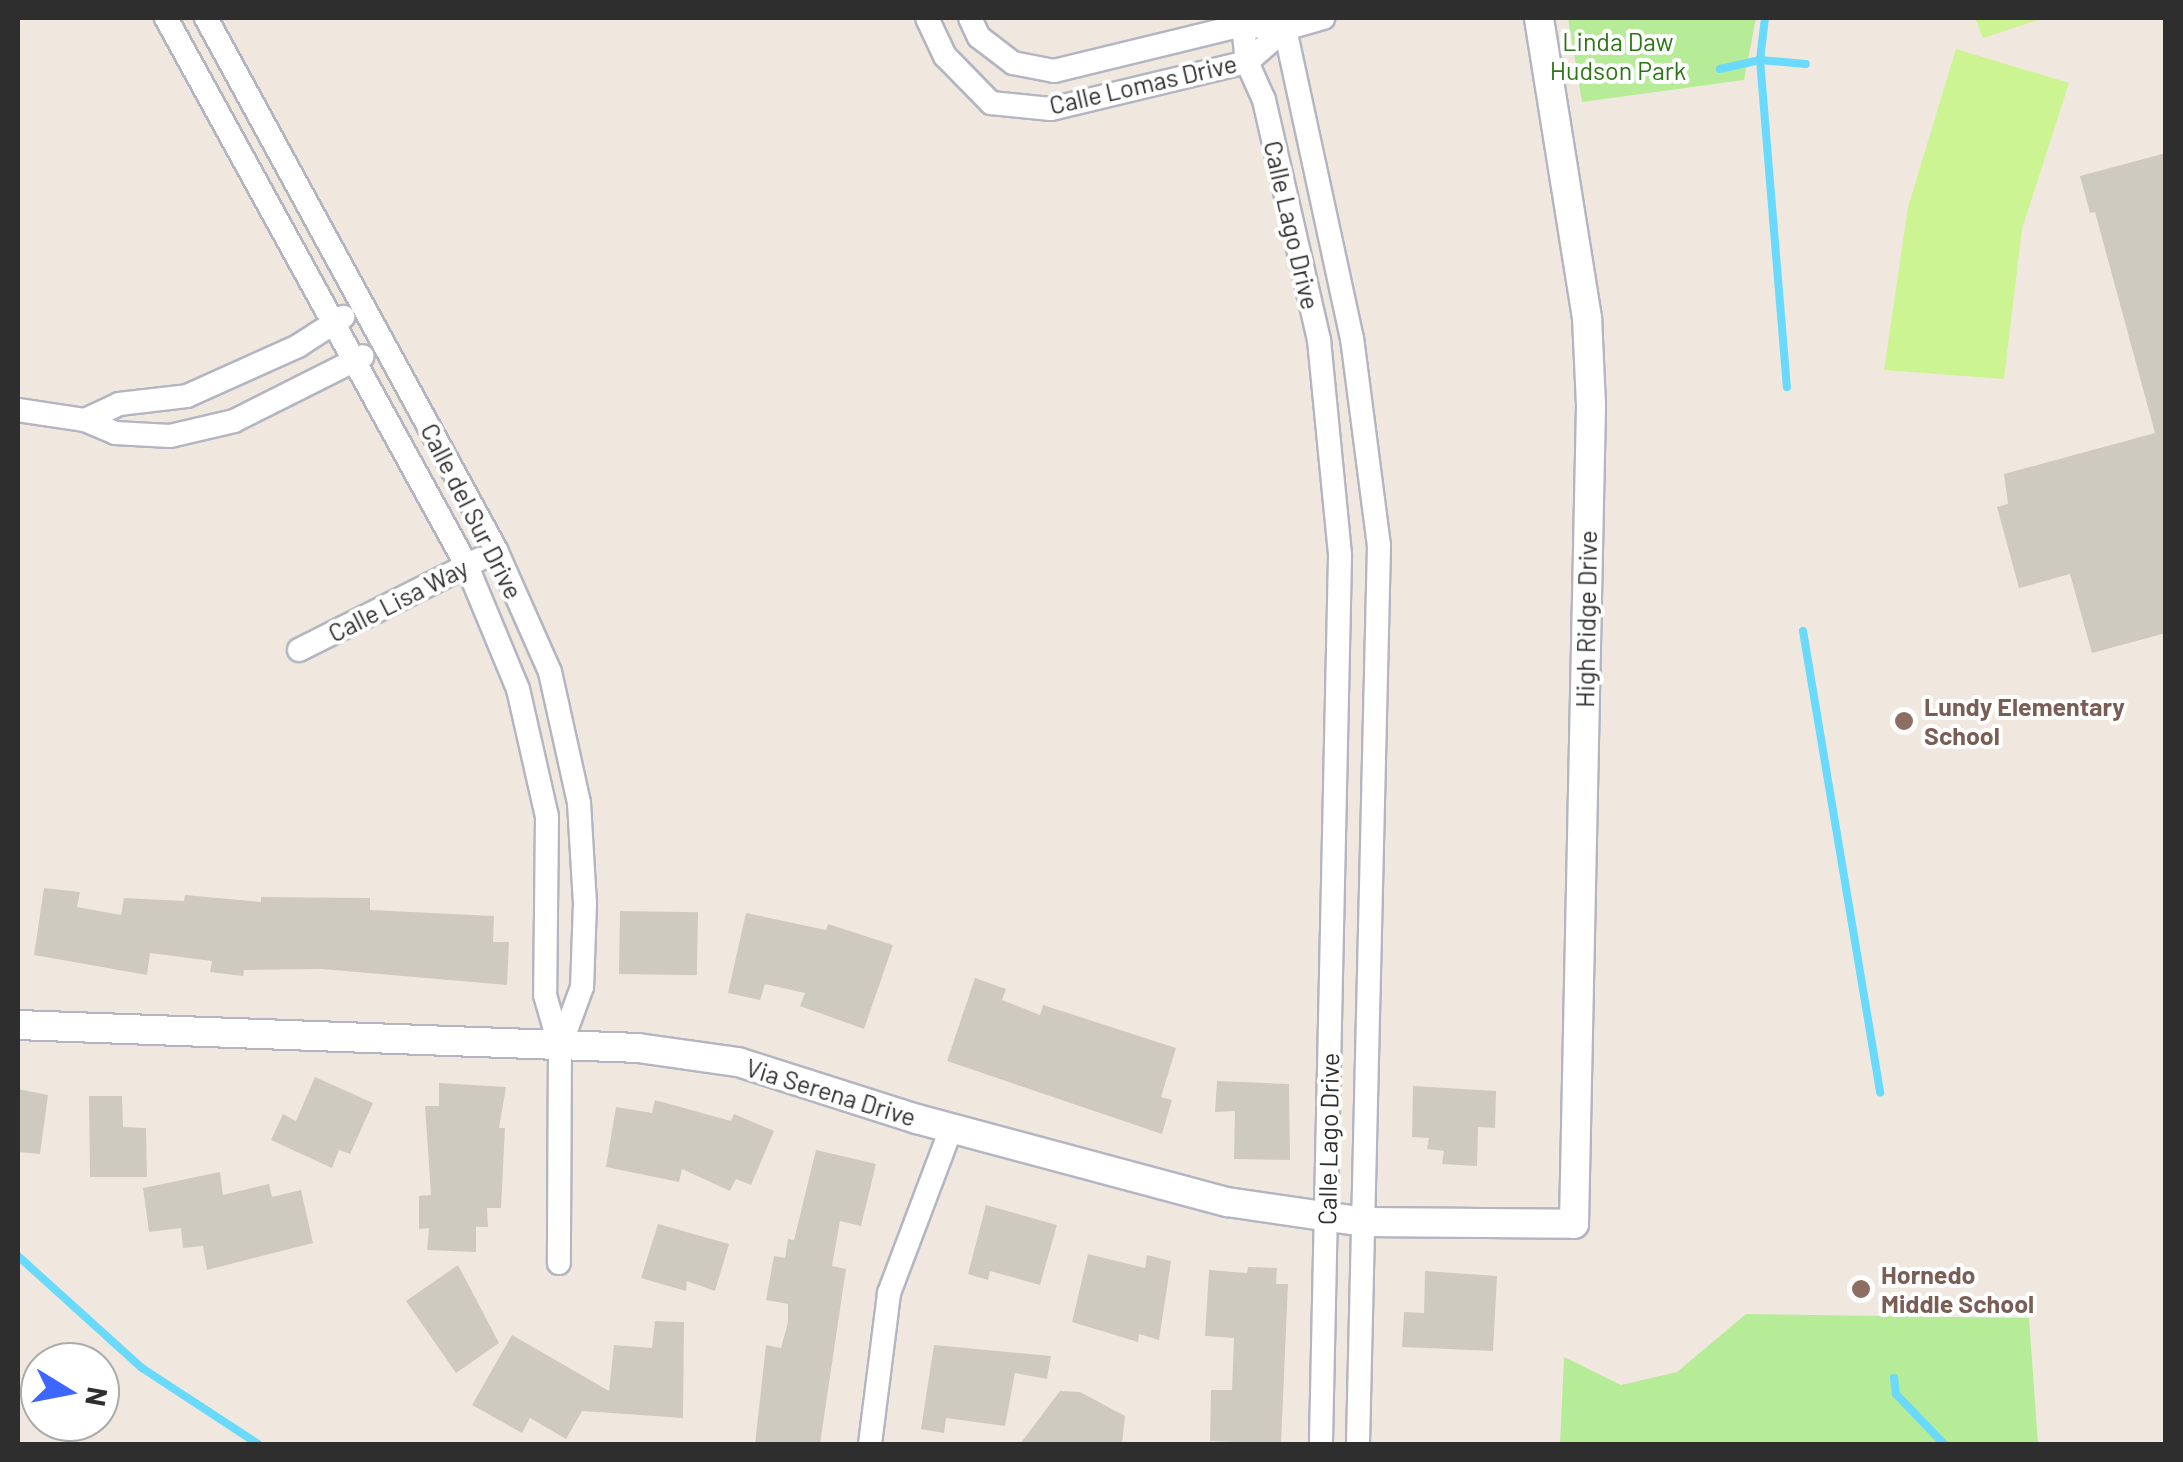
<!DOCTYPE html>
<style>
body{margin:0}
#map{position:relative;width:2183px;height:1462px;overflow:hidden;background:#f0e8df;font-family:Barlow,sans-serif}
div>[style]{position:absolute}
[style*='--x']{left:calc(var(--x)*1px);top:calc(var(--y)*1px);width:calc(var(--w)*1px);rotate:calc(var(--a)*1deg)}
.green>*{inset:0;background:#b6ec97}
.pitch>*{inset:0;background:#cdf492}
.stream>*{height:8px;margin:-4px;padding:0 4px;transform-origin:4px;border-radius:4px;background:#69d9fc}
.building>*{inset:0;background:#cfcac0;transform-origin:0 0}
.roads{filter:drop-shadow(2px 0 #b3b6c2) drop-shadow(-2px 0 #b3b6c2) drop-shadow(0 2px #b3b6c2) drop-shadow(0 -2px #b3b6c2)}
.minor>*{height:22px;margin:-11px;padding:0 11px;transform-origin:11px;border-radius:11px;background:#fff}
.tertiary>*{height:28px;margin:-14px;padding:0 14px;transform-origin:14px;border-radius:14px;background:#fff}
.dots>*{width:28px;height:28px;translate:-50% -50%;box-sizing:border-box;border:5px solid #fff;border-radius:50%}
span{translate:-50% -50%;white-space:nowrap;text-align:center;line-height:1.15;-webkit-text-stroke:8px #fff;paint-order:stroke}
.park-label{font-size:25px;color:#2a7613}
.street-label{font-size:25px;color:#2e2e2e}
.education-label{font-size:25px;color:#785e54;font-weight:700}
.left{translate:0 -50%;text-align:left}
.frame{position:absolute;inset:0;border:20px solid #2e2e2e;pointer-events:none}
.north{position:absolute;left:20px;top:1342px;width:100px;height:100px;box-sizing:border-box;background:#fff;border:2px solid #ababab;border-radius:50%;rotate:100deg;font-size:28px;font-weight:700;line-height:40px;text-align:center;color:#2e2e2e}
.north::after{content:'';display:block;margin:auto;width:35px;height:45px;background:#3d66ff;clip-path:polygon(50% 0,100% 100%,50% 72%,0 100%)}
</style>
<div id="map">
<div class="green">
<div style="clip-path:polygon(1568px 18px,1756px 18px,1744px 80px,1582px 102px)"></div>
<div style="clip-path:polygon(1746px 1314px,2029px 1318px,2038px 1444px,1560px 1444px,1564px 1357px,1621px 1385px,1677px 1372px)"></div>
</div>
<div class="pitch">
<div style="clip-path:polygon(1975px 18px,2043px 18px,1983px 38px)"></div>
<div style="clip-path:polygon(1956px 49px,2069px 83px,2022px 229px,2004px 379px,1884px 370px,1908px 207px)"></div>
</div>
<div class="stream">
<div style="--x:1765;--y:18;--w:42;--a:96.8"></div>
<div style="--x:1760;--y:60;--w:328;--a:85.3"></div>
<div style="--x:1720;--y:69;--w:41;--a:-12.7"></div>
<div style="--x:1760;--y:60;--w:46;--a:5"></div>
<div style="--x:1803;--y:631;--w:468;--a:80.5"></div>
<div style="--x:18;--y:1256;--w:167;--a:42.1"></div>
<div style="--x:142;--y:1368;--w:139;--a:33.2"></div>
<div style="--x:1894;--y:1378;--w:16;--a:83"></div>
<div style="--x:1896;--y:1394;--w:69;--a:46.2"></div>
</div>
<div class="building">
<div style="clip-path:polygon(2166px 153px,2166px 633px,2092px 653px,2070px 574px,2019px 588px,1997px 507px,2008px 504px,2004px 474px,2155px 433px,2095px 212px,2090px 213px,2080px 176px)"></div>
<div style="clip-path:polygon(44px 888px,80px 892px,77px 907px,121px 915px,124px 898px,184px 901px,185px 895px,261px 902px,261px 897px,370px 898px,370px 910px,494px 916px,493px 942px,509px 942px,507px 985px,322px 969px,244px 970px,243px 976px,210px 972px,212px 961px,150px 953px,147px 975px,34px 955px)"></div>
<div style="left:620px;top:911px;width:78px;height:63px;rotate:1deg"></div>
<div style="clip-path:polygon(746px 913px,826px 930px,828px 924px,893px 945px,864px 1029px,800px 1006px,805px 993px,765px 984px,760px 1000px,728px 993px)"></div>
<div style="clip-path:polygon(975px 978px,1006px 989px,1002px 1000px,1040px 1015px,1043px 1005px,1176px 1048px,1161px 1097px,1172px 1100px,1162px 1134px,947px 1061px)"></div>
<div style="clip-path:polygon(315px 1077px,373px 1103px,350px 1154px,339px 1150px,332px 1168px,271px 1140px,283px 1114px,296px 1121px)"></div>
<div style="clip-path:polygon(1217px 1081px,1289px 1084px,1290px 1160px,1234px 1159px,1235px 1111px,1215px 1112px)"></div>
<div style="clip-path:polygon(439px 1083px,506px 1087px,499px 1128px,505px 1128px,501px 1208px,487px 1208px,488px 1227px,476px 1227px,476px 1252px,427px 1250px,429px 1228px,419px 1229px,419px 1196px,431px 1195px,425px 1106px,439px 1106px)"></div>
<div style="clip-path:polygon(1413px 1086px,1496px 1091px,1495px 1128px,1478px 1127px,1477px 1166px,1442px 1164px,1444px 1151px,1427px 1149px,1429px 1138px,1412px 1137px)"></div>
<div style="clip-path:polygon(18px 1089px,48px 1095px,40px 1154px,18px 1152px)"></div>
<div style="clip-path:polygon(89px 1096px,122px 1096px,123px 1127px,146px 1128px,147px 1177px,90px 1177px)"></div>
<div style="clip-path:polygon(655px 1100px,731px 1121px,734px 1114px,774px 1131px,751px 1185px,736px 1179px,730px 1191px,682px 1169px,679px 1182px,606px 1167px,616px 1107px,652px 1113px)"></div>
<div style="clip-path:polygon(816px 1150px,876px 1164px,861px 1226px,840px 1221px,832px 1266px,846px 1269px,820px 1444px,755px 1444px,766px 1345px,781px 1348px,788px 1322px,788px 1304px,766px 1300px,774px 1256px,785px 1258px,788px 1239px,794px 1240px)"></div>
<div style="clip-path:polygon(220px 1172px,223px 1195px,269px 1184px,272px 1197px,301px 1190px,313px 1243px,207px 1270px,203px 1246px,183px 1248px,181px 1228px,149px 1232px,143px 1188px)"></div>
<div style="clip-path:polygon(986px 1205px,1057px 1225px,1040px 1285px,990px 1271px,988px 1280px,968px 1274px)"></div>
<div style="clip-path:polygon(658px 1224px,729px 1244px,715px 1291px,687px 1281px,686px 1291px,641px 1278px)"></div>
<div style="clip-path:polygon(1088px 1254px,1145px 1268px,1147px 1255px,1171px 1261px,1159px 1340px,1139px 1334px,1138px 1342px,1072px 1322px)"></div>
<div style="clip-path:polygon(458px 1265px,499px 1343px,456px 1373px,406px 1301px)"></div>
<div style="clip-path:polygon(1248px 1267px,1277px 1268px,1276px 1284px,1288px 1284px,1281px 1444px,1210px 1441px,1211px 1390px,1232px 1390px,1234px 1338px,1205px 1336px,1209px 1270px,1247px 1273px)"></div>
<div style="clip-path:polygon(1425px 1271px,1497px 1276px,1493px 1351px,1402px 1347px,1404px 1312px,1424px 1313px)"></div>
<div style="clip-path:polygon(655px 1321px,684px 1322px,683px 1418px,582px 1411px,566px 1439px,530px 1418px,522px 1433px,472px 1405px,512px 1335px,609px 1391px,614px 1345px,652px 1348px)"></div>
<div style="clip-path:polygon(934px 1345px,1051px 1356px,1047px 1379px,1015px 1373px,1005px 1426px,946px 1418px,944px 1433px,921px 1429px)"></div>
<div style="clip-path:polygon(1060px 1391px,1080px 1392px,1125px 1416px,1122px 1444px,1020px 1444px)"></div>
</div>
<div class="roads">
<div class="minor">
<div style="--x:166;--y:18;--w:625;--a:61.22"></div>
<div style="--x:467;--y:566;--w:133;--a:67.5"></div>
<div style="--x:518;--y:689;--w:131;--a:77.2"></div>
<div style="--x:547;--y:817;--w:178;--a:90.6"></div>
<div style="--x:545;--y:995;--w:54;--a:73.9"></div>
<div style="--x:560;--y:1047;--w:216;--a:90.3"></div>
<div style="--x:206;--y:18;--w:606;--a:61.4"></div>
<div style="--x:496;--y:550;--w:133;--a:66.1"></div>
<div style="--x:550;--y:672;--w:134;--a:77.5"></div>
<div style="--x:579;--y:803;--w:100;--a:86.6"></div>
<div style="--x:585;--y:903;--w:84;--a:92"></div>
<div style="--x:582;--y:987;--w:64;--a:110.1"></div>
<div style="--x:927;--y:18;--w:42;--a:64.7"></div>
<div style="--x:945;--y:56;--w:66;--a:45.6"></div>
<div style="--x:991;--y:103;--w:60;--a:5.7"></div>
<div style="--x:1051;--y:109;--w:202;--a:-13.5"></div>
<div style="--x:1247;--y:62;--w:50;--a:-41"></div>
<div style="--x:970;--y:18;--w:21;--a:65"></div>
<div style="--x:979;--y:37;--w:43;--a:37.4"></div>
<div style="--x:1013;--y:63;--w:42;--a:11"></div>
<div style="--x:1054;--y:71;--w:195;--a:-13.7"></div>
<div style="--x:1243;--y:25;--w:42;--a:5.4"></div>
<div style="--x:1285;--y:29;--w:40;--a:-16"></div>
<div style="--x:1243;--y:25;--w:37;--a:84"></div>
<div style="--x:1247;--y:62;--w:42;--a:65.9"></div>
<div style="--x:1264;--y:100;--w:246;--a:77.1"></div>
<div style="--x:1319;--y:340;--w:217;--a:84.4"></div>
<div style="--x:1340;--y:556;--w:888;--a:91.23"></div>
<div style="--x:1285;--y:29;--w:316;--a:77.8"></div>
<div style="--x:1352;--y:338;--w:209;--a:82.6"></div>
<div style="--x:1379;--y:545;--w:899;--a:91.34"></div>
<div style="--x:18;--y:410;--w:68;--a:8.5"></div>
<div style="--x:85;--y:420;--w:33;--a:23"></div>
<div style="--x:115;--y:433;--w:55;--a:3.1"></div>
<div style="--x:170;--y:436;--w:66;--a:-13.2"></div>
<div style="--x:234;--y:421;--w:144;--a:-26.7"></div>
<div style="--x:85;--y:420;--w:38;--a:-25"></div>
<div style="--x:119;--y:404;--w:68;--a:-6.7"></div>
<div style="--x:187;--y:396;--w:122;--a:-24.2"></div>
<div style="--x:298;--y:346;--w:54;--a:-32.8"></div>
<div style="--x:299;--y:650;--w:203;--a:-26.7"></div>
<div style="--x:870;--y:1444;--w:152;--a:-82.8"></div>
<div style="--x:889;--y:1293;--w:175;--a:-69.3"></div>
</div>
<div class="tertiary">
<div style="--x:18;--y:1025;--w:620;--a:2.12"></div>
<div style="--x:638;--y:1048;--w:101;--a:8"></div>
<div style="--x:738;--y:1062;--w:188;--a:17.7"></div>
<div style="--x:917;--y:1119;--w:321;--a:15"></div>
<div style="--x:1227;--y:1202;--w:138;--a:8.3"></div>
<div style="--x:1364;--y:1222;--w:210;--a:0.5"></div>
<div style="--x:1574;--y:1224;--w:819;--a:-88.81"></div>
<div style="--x:1591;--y:405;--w:87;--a:-92.6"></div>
<div style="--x:1587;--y:318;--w:304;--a:-99.1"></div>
</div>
</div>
<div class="dots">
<div style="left:1904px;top:721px;background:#8d6e63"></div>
<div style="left:1861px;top:1289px;background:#8d6e63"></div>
</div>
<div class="park-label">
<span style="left:1618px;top:56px">Linda Daw<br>Hudson Park</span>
</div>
<div class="street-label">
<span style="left:1143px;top:84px;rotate:-13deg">Calle Lomas Drive</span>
<span style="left:1292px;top:225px;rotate:77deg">Calle Lago Drive</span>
<span style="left:472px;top:511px;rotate:63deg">Calle del Sur Drive</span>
<span style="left:398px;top:600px;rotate:-27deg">Calle Lisa Way</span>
<span style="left:1586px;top:619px;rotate:-89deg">High Ridge Drive</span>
<span style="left:831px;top:1092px;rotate:17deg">Via Serena Drive</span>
<span style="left:1328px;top:1139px;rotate:-89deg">Calle Lago Drive</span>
</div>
<div class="education-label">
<span class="left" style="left:1924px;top:721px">Lundy Elementary<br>School</span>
<span class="left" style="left:1881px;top:1289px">Hornedo<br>Middle School</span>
</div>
<div class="frame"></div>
<div class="north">N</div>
</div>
